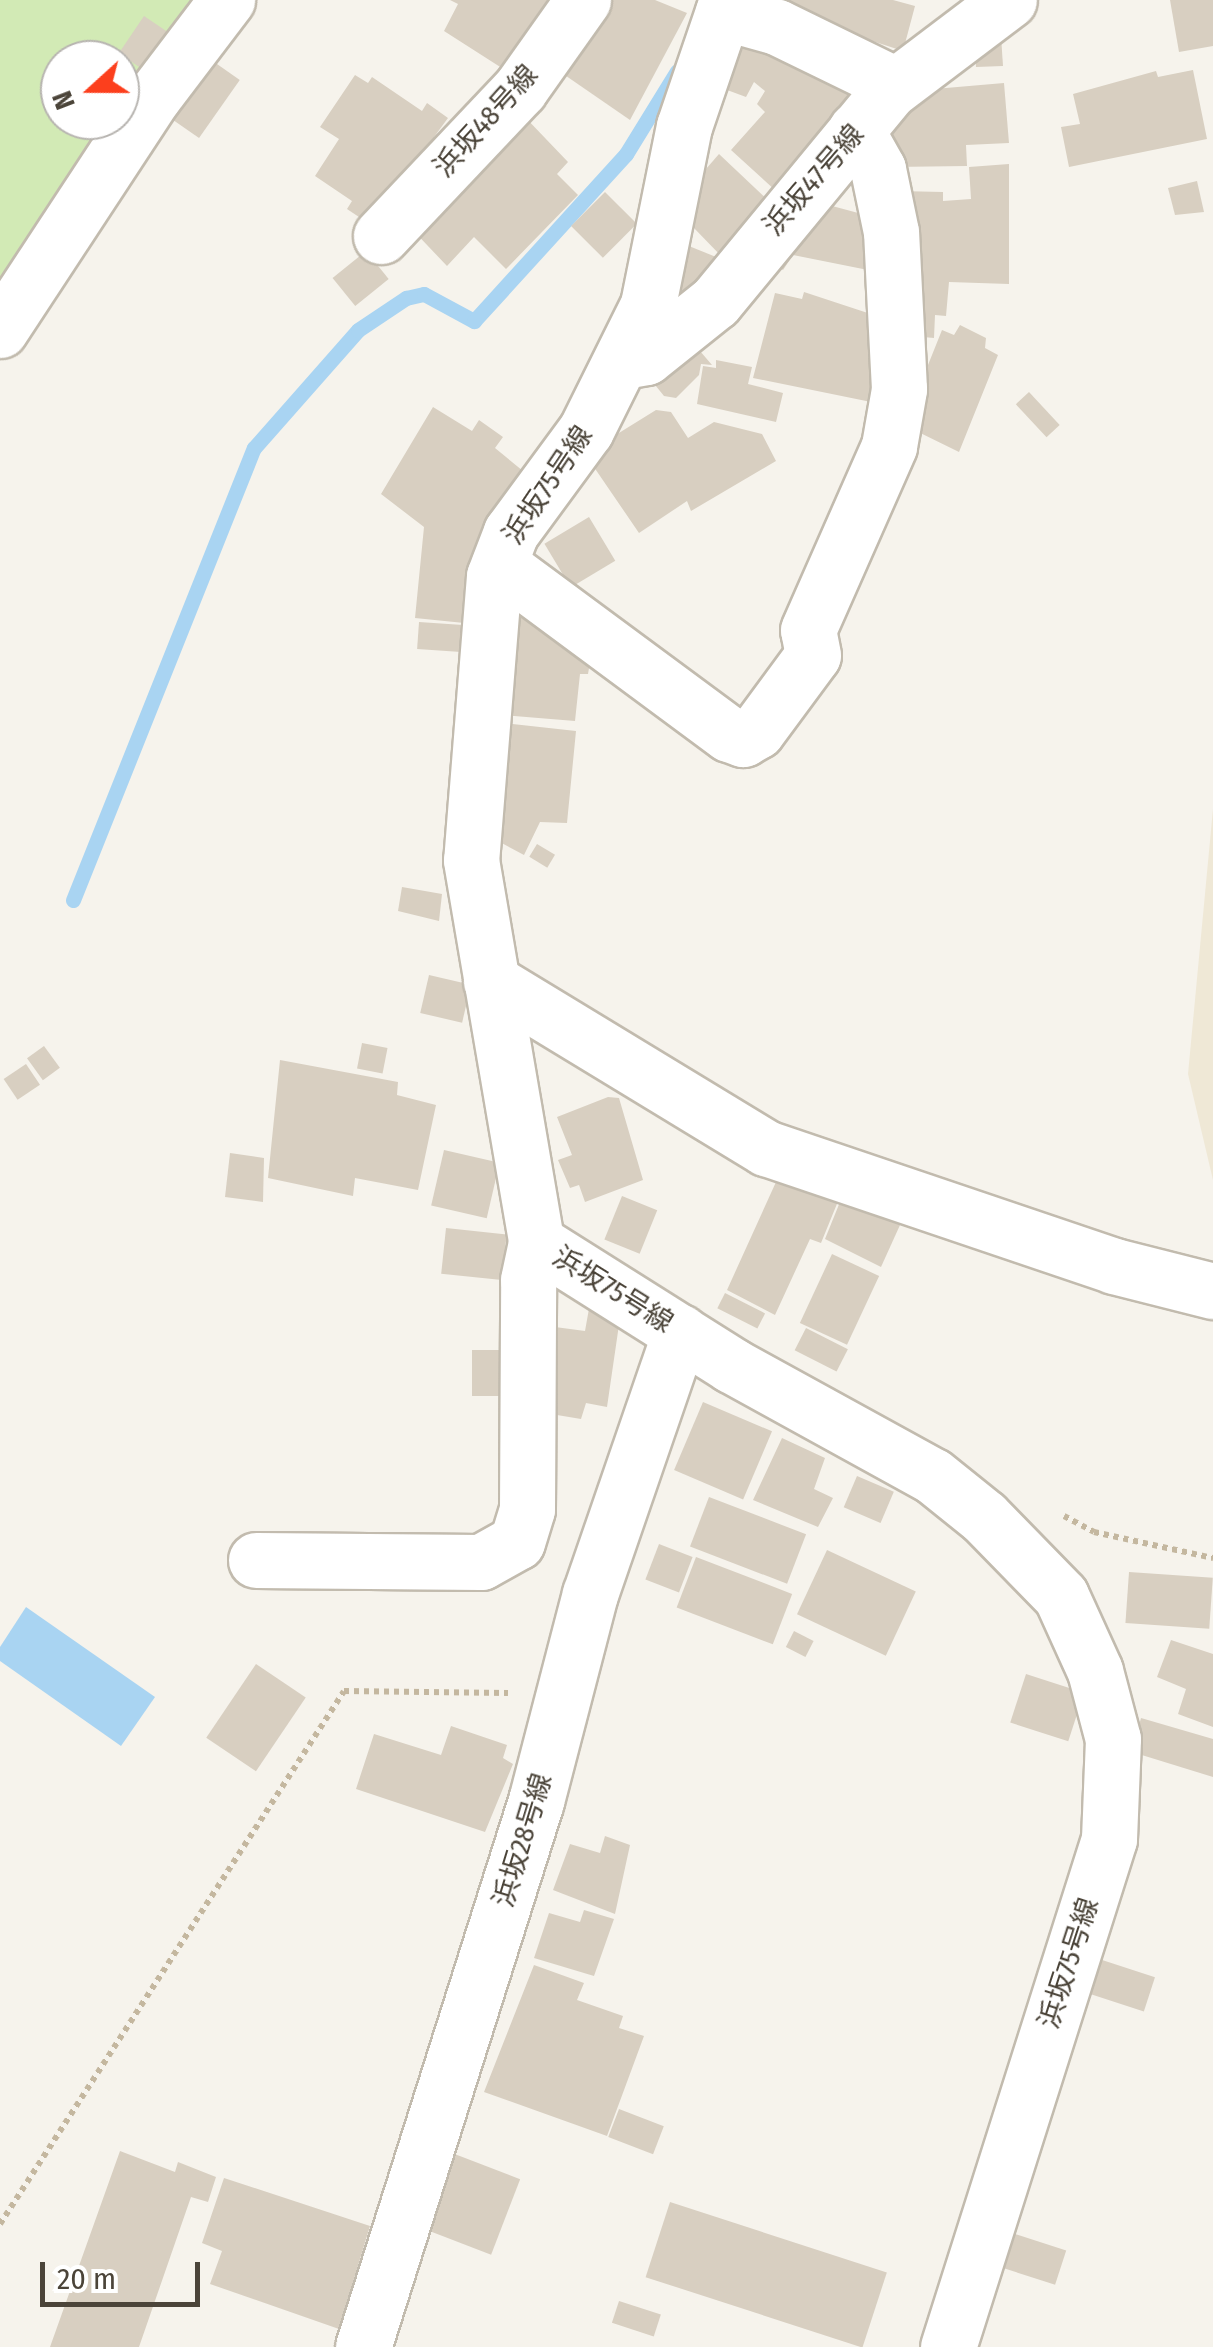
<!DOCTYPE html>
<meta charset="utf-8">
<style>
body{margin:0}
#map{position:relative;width:1213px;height:2347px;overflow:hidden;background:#f6f3ec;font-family:"Fira Sans Condensed","Noto Sans JP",sans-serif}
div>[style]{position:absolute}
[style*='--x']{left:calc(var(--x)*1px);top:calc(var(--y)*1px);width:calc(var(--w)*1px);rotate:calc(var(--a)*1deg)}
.education>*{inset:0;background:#efe8d6}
.green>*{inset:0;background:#d2eab5}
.water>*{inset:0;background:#a9d4f2}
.stream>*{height:15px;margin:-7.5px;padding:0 7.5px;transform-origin:7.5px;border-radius:7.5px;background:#a9d4f2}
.building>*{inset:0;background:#d8cfc1;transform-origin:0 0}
.path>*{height:6px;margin-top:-3px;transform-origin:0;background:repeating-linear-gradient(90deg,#c4b79f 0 5px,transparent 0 10px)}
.roads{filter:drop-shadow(2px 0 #c2bbae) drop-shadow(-2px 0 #c2bbae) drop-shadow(0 2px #c2bbae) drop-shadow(0 -2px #c2bbae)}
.minor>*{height:55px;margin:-27.5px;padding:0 27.5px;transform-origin:27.5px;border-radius:27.5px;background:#fff}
span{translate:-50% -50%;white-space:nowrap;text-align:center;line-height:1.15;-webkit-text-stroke:8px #fff;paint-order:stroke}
.street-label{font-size:28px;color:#4b4439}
.north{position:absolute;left:40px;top:40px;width:100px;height:100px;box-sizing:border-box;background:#fff;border:2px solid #b7b4b0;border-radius:50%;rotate:249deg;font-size:28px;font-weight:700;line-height:40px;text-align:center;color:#4b4439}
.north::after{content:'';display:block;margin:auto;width:35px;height:45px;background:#fc3f1d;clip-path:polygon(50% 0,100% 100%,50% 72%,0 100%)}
.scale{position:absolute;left:40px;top:2262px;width:160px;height:45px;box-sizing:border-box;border:5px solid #4b4439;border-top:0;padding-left:12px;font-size:30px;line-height:35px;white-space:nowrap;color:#4b4439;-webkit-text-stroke:8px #fff;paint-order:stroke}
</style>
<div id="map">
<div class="education">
<div style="clip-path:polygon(1213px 809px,1213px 1180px,1188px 1074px)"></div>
</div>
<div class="green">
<div style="clip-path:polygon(0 0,205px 0,120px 119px,120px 60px,60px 60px,60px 120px,119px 120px,0 291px)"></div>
</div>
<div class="water">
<div style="clip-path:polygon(26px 1607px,155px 1697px,121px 1746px,0 1661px,0 1647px)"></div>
</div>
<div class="stream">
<div style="--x:73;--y:900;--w:487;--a:-68.2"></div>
<div style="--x:254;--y:448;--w:157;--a:-48.6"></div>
<div style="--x:358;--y:330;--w:58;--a:-33.7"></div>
<div style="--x:406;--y:298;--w:18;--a:-13"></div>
<div style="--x:424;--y:294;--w:57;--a:28.4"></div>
<div style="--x:474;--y:321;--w:226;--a:-47.7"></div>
<div style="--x:626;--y:154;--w:97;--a:-58.4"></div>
</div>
<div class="building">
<div style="clip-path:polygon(450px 0,555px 0,511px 74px,444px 31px,458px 4px)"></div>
<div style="clip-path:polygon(598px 0,655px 0,687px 13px,630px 120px,556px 69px)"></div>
<div style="clip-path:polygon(747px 0,893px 0,915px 6px,903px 51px)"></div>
<div style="clip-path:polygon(1170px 0,1213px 0,1213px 46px,1179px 52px)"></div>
<div style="left:144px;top:16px;width:30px;height:45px;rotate:34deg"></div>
<div style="clip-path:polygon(1000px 21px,1003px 66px,976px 67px,975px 40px)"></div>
<div style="clip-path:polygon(742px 33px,870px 85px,776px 191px,731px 150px,765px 112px,757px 104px,765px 91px,754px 82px,746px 97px,719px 87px)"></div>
<div style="left:207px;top:57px;width:40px;height:71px;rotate:35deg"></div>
<div style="clip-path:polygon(1193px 70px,1207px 139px,1069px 167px,1061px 127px,1080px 124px,1073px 94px,1156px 71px,1158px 77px)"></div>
<div style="clip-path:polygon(355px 75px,368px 83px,372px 77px,422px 111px,427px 103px,448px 118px,434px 137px,449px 144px,365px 221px,347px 209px,352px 201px,315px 176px,339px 139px,320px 127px)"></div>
<div style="clip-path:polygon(1004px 83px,1009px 143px,966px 145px,967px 166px,892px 167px,887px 105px,911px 91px)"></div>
<div style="clip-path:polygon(523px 115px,568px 162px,557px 174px,578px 195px,506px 269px,474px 237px,447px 266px,408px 225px)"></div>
<div style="clip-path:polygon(719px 154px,773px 205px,725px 260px,692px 226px,699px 177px)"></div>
<div style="clip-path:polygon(1009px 164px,1009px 284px,949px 282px,946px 316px,935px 315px,934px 338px,912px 336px,899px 191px,943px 192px,943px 201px,971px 199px,969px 167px)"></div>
<div style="clip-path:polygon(1197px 181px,1204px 212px,1175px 215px,1168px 188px)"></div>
<div style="left:605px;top:192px;width:45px;height:48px;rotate:45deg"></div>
<div style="clip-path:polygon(810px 200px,873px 217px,883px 273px,793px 255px,783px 270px,760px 253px)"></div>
<div style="clip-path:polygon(684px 244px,721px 259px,700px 300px,671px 289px)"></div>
<div style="left:366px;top:251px;width:36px;height:43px;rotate:51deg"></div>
<div style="clip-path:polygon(804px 292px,889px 320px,876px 403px,753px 378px,775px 293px,802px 299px)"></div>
<div style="clip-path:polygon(960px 325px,986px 338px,985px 348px,998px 355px,959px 452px,904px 425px,942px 330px,954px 335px)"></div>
<div style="clip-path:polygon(688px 337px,712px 365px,701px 364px,699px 375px,676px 398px,664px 396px,647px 375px)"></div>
<div style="clip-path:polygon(716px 360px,752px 367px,748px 384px,783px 393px,776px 422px,697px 404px,703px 366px,716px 368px)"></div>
<div style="left:1029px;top:392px;width:45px;height:18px;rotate:47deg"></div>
<div style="clip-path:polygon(433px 407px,472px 431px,479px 420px,503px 437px,495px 448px,523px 471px,474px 624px,415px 618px,424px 527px,381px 494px)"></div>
<div style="clip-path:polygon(656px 410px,671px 412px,688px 438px,714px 422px,762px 434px,776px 461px,691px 511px,687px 501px,639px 533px,585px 454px)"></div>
<div style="left:589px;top:517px;width:51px;height:52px;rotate:59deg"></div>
<div style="clip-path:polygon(515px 596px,594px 639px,588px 674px,580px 674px,575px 721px,503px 715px)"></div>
<div style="left:419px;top:622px;width:55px;height:27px;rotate:4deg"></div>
<div style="clip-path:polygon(503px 723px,576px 731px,567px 823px,540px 822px,524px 855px,485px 834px)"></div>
<div style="left:537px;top:844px;width:21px;height:15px;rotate:31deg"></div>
<div style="clip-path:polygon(402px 887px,442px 894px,439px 921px,398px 911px)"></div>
<div style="left:429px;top:975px;width:43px;height:39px;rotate:13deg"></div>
<div style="left:362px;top:1043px;width:26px;height:26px;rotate:11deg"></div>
<div style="left:44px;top:1046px;width:27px;height:21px;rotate:54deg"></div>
<div style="clip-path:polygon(280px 1060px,398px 1082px,397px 1095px,436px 1105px,418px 1190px,355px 1178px,353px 1196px,268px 1178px)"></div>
<div style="left:26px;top:1064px;width:25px;height:27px;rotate:56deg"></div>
<div style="clip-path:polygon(608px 1097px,619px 1098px,643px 1180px,585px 1202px,579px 1185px,570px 1188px,558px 1160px,572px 1155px,557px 1117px)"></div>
<div style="left:444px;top:1150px;width:57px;height:57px;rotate:13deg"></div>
<div style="clip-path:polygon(230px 1153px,264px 1158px,263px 1202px,225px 1197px)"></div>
<div style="clip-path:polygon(781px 1171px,841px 1194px,821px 1243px,810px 1239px,775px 1315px,727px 1290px)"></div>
<div style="clip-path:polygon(844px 1192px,905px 1214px,881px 1267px,825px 1239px)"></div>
<div style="left:622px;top:1196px;width:38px;height:47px;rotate:22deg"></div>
<div style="left:446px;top:1228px;width:61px;height:46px;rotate:6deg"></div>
<div style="left:832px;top:1254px;width:52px;height:76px;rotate:25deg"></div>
<div style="left:725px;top:1293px;width:45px;height:17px;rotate:27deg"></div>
<div style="clip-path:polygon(590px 1303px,621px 1311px,607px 1407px,586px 1403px,581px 1419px,545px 1413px,555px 1327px,585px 1331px)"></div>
<div style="left:806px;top:1328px;width:47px;height:25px;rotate:27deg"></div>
<div style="left:472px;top:1350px;width:39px;height:46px"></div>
<div style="left:703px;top:1402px;width:75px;height:74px;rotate:23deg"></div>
<div style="clip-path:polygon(782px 1438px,825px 1458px,814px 1489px,833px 1498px,818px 1527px,753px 1500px)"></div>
<div style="left:857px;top:1476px;width:40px;height:34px;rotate:23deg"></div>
<div style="left:709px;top:1497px;width:104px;height:53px;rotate:21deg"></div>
<div style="left:659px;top:1544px;width:36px;height:38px;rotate:21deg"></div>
<div style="left:827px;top:1550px;width:98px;height:71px;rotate:25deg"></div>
<div style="left:696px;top:1557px;width:103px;height:54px;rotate:21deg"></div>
<div style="left:1129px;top:1572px;width:84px;height:51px;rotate:4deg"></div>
<div style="left:794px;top:1631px;width:22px;height:18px;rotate:27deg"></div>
<div style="clip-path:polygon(1171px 1640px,1213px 1654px,1213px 1727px,1178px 1714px,1186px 1689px,1157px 1677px)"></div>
<div style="left:256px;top:1664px;width:60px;height:89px;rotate:34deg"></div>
<div style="left:1026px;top:1674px;width:61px;height:51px;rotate:18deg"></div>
<div style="clip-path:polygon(1141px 1718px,1213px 1739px,1213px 1777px,1132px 1752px)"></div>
<div style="clip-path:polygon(451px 1726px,507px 1745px,503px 1758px,513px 1764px,485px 1832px,356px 1789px,374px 1734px,441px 1755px)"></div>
<div style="clip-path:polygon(605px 1836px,630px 1845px,615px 1914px,553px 1890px,570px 1844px,600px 1853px)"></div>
<div style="clip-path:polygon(584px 1910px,614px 1919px,594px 1976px,534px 1958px,549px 1913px,580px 1922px)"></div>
<div style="left:1096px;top:1958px;width:62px;height:36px;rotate:18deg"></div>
<div style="clip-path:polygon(534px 1965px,584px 1983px,577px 2000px,623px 2016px,619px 2028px,644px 2036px,607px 2136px,484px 2092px)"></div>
<div style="left:619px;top:2109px;width:48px;height:30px;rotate:21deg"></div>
<div style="clip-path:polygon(120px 2151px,175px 2172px,178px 2162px,216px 2177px,208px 2202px,191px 2197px,139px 2347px,50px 2347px)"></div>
<div style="left:452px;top:2153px;width:73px;height:81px;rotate:21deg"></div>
<div style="clip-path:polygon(224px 2178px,370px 2226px,339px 2329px,210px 2284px,222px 2251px,202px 2243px)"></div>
<div style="left:670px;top:2202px;width:228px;height:79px;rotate:18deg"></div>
<div style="left:1012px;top:2233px;width:57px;height:36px;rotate:18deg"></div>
<div style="left:619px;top:2301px;width:44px;height:23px;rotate:18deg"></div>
</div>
<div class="path">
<div style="--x:1064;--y:1516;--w:34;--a:28"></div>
<div style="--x:1094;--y:1532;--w:122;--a:12.3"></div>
<div style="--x:0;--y:2224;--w:634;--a:-57.16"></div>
<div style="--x:344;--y:1691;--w:164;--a:0.7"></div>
</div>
<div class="roads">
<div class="minor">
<div style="--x:727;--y:0;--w:133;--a:108.8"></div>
<div style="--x:684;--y:126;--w:183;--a:101.4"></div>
<div style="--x:648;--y:305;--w:140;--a:116.4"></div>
<div style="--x:586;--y:430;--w:127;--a:126.3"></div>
<div style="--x:511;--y:532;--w:47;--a:111.1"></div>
<div style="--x:494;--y:576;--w:285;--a:94.6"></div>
<div style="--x:471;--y:860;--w:387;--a:80.3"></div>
<div style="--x:536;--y:1242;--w:231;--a:32.2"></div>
<div style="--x:731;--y:1365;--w:230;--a:28.8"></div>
<div style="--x:933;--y:1476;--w:65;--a:38.8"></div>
<div style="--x:984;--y:1517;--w:110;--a:45.7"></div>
<div style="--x:1061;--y:1596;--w:82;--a:65.6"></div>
<div style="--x:1095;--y:1671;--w:70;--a:75.2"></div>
<div style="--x:1113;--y:1739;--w:100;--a:92.3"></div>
<div style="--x:1109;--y:1839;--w:533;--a:107.58"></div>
<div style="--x:723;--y:12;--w:56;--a:15.5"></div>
<div style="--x:777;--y:27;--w:132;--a:26"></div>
<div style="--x:381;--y:236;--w:202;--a:-46.6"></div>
<div style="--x:520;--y:89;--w:109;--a:-54.7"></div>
<div style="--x:0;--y:330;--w:280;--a:-56.7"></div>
<div style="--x:154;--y:96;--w:121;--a:-52.8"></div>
<div style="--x:624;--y:361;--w:22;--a:-10"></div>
<div style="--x:646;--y:357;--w:88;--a:-38.6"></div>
<div style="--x:715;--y:302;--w:275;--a:-50.5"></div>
<div style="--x:890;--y:90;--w:149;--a:-37.1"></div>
<div style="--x:499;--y:564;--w:286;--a:36.5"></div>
<div style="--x:729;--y:734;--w:15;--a:20"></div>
<div style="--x:743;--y:739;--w:16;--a:-30"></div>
<div style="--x:757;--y:731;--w:94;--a:-53.6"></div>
<div style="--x:813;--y:655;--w:25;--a:-101"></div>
<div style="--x:808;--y:630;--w:201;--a:-66.2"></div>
<div style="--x:889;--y:446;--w:58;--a:-80"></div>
<div style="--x:899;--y:389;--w:157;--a:-92.9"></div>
<div style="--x:891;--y:232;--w:64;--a:-101.7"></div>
<div style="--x:878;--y:169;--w:45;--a:-119.4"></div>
<div style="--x:491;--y:981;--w:322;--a:31.3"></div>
<div style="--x:766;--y:1148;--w:367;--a:18.7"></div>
<div style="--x:1114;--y:1266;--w:102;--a:14.2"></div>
<div style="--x:256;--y:1560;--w:225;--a:0.5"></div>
<div style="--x:481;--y:1562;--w:41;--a:-29.1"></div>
<div style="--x:517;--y:1542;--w:34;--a:-73"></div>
<div style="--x:527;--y:1509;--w:229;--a:-89.7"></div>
<div style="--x:528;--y:1280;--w:39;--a:-78"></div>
<div style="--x:363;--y:2347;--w:573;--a:-72.42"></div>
<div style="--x:536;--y:1801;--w:214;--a:-75.4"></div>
<div style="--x:590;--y:1594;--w:277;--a:-71"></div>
</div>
</div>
<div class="street-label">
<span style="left:486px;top:121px;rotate:-48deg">浜坂48号線</span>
<span style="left:814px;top:180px;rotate:-49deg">浜坂47号線</span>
<span style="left:548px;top:485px;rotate:-56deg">浜坂75号線</span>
<span style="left:613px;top:1290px;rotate:32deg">浜坂75号線</span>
<span style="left:523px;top:1840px;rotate:-73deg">浜坂28号線</span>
<span style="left:1069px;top:1963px;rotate:-72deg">浜坂75号線</span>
</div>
<div class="north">N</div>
<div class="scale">20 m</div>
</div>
